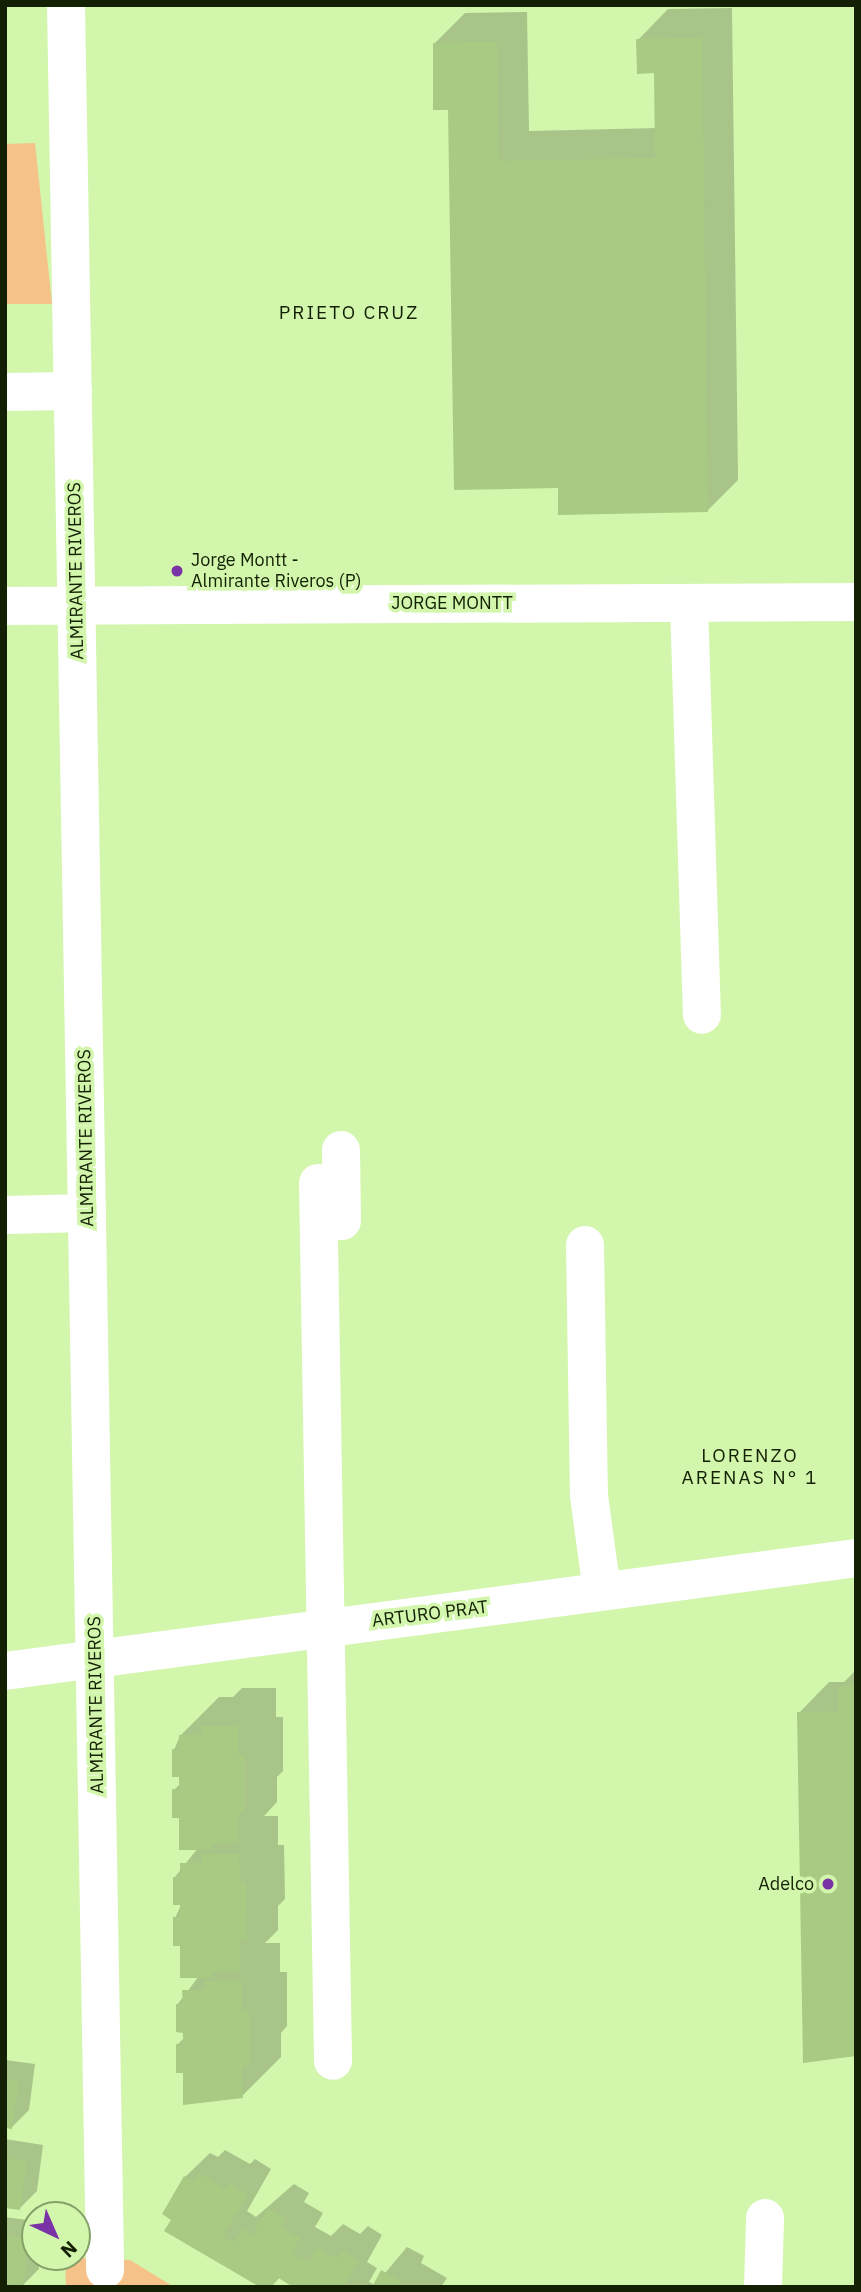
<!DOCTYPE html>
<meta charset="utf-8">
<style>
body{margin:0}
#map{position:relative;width:861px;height:2292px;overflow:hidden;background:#d2f6ac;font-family:"IBM Plex Sans",sans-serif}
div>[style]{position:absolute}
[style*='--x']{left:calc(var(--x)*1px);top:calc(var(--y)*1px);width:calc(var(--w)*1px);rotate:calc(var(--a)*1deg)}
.green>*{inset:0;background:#f5c289}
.shadow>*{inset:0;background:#0003}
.building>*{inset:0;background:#a8ca82}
.minor>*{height:38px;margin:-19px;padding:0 19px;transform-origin:19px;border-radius:19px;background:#fff}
.dots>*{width:19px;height:19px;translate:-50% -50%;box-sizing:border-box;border:4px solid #d2f6ac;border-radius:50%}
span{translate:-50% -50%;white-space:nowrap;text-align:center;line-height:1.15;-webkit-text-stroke:7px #d2f6ac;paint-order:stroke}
.poi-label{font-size:18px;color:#142004}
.left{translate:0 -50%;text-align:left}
.right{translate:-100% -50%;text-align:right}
.street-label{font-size:18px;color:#142004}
.neighbourhood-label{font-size:19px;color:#142004;letter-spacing:2px}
.frame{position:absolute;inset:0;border:7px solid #142004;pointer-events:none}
.north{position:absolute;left:21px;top:2201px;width:70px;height:70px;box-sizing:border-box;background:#d2f6ac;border:2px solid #86a069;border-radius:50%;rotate:136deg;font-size:19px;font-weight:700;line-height:28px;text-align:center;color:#142004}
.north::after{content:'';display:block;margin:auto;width:24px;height:32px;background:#7a33a6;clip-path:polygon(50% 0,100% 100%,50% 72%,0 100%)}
</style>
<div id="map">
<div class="green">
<div style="clip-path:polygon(35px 143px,52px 304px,5px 304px,5px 144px)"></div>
<div style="clip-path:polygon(65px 2257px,130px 2260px,174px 2287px,66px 2287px)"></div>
</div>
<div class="shadow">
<div style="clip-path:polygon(732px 8px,738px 480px,708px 510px,559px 486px,434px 44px,465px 13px,527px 12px,529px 131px,657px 128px,656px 71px,638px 40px,668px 9px)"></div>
<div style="clip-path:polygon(856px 1670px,856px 2054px,799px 1713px,829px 1682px,844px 1682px)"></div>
<div style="clip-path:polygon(242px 1688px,276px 1688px,276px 1717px,283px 1717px,283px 1771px,277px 1777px,277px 1802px,264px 1816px,278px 1816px,278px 1845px,284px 1845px,285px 1899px,278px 1906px,278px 1930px,265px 1943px,280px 1943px,280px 1972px,287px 1972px,287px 2026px,281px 2033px,281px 2057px,242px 2096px,185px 2103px,185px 2071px,177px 2045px,184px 2038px,177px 2005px,199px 1976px,182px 1944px,175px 1918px,182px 1903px,175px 1877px,198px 1848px,181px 1816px,174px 1790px,181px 1783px,174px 1750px,180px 1736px,219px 1697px,233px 1697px)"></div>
<div style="clip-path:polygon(5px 2060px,35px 2064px,29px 2110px,12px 2127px,5px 2126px)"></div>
<div style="clip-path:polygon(5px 2139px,43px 2145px,37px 2191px,20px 2208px,5px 2206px)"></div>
<div style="clip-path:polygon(225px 2150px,250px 2164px,255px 2159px,271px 2169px,247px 2211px,256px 2217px,294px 2184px,309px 2193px,304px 2202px,323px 2213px,315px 2227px,331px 2236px,343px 2224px,360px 2234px,368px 2226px,382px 2235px,367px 2262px,377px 2268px,369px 2282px,375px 2285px,407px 2247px,424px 2256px,421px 2263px,447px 2278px,441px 2287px,297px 2287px,280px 2277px,271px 2287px,173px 2219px,185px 2177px,210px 2153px,218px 2157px)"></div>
<div style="clip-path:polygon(5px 2217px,35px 2221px,39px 2269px,22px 2286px,5px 2283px)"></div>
</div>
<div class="building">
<div style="clip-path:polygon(702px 38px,708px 512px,558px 515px,558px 488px,454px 490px,448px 110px,433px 110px,433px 43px,497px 42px,499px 161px,655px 158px,654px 73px,637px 74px,636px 39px)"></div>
<div style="clip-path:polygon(856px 1685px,856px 2056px,803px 2063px,797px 1712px,838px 1711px,838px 1686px)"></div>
<div style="clip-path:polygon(201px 1726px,238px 1726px,238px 1755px,245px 1755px,245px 1812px,239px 1812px,239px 1843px,212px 1843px,212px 1850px,179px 1850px,179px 1818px,172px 1818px,172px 1789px,179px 1790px,179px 1777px,172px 1777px,172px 1749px,179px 1749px,179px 1735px,201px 1735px)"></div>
<div style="clip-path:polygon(202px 1854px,239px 1854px,240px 1883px,246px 1883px,247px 1939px,240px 1940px,240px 1971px,213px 1971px,212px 1978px,180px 1978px,180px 1946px,173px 1946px,173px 1917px,180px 1917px,180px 1905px,173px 1905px,173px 1877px,180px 1877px,180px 1863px,202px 1863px)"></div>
<div style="clip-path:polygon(205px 1981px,242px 1981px,242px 2010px,249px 2010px,249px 2067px,242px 2067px,243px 2098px,183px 2105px,183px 2073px,176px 2073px,176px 2044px,183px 2044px,183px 2033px,176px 2032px,176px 2004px,183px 2004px,182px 1990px,205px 1990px)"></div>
<div style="clip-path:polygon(5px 2079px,19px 2081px,12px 2129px,5px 2128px)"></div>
<div style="clip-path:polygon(5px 2158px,27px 2161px,20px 2210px,5px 2208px)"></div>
<div style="clip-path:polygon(199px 2173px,225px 2189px,229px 2183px,248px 2194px,223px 2236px,234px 2243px,242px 2229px,252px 2235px,268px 2208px,286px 2218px,281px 2227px,300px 2238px,292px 2252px,309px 2262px,317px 2247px,337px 2259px,342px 2250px,359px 2260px,344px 2287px,293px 2287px,277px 2277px,271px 2287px,260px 2287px,164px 2231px,171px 2220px,162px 2214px,184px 2176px,194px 2182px)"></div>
<div style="clip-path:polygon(5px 2235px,29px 2239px,23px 2287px,5px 2285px)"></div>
<div style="clip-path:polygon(381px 2270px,401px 2281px,398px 2287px,372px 2287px)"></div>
</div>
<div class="minor">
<div style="--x:66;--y:5;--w:2265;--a:89.01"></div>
<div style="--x:5;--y:392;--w:68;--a:-0.8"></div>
<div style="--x:689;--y:604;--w:411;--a:88.2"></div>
<div style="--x:5;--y:606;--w:851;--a:-0.27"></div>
<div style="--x:341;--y:1150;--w:71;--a:89.2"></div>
<div style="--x:318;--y:1183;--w:878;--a:89.02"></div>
<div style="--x:5;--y:1215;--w:82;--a:-1.4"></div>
<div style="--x:585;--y:1245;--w:251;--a:89.1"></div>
<div style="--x:589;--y:1496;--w:96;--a:82.2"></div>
<div style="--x:5;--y:1671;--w:858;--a:-7.56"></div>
<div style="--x:763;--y:2287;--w:69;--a:-88.3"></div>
</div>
<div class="dots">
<div style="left:177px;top:571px;background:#7a33a6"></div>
<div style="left:828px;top:1884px;background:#7a33a6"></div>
</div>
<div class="poi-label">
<span class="left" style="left:191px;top:571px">Jorge Montt -<br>Almirante Riveros (P)</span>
<span class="right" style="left:814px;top:1884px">Adelco</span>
</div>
<div class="street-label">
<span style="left:76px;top:571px;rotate:-91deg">ALMIRANTE RIVEROS</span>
<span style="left:452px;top:603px">JORGE MONTT</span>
<span style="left:86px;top:1138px;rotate:-91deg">ALMIRANTE RIVEROS</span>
<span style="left:430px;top:1614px;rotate:-7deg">ARTURO PRAT</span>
<span style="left:96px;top:1705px;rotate:-91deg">ALMIRANTE RIVEROS</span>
</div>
<div class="neighbourhood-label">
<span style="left:349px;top:313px">PRIETO CRUZ</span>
<span style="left:750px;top:1467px">LORENZO<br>ARENAS N° 1</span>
</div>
<div class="frame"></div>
<div class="north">N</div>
</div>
